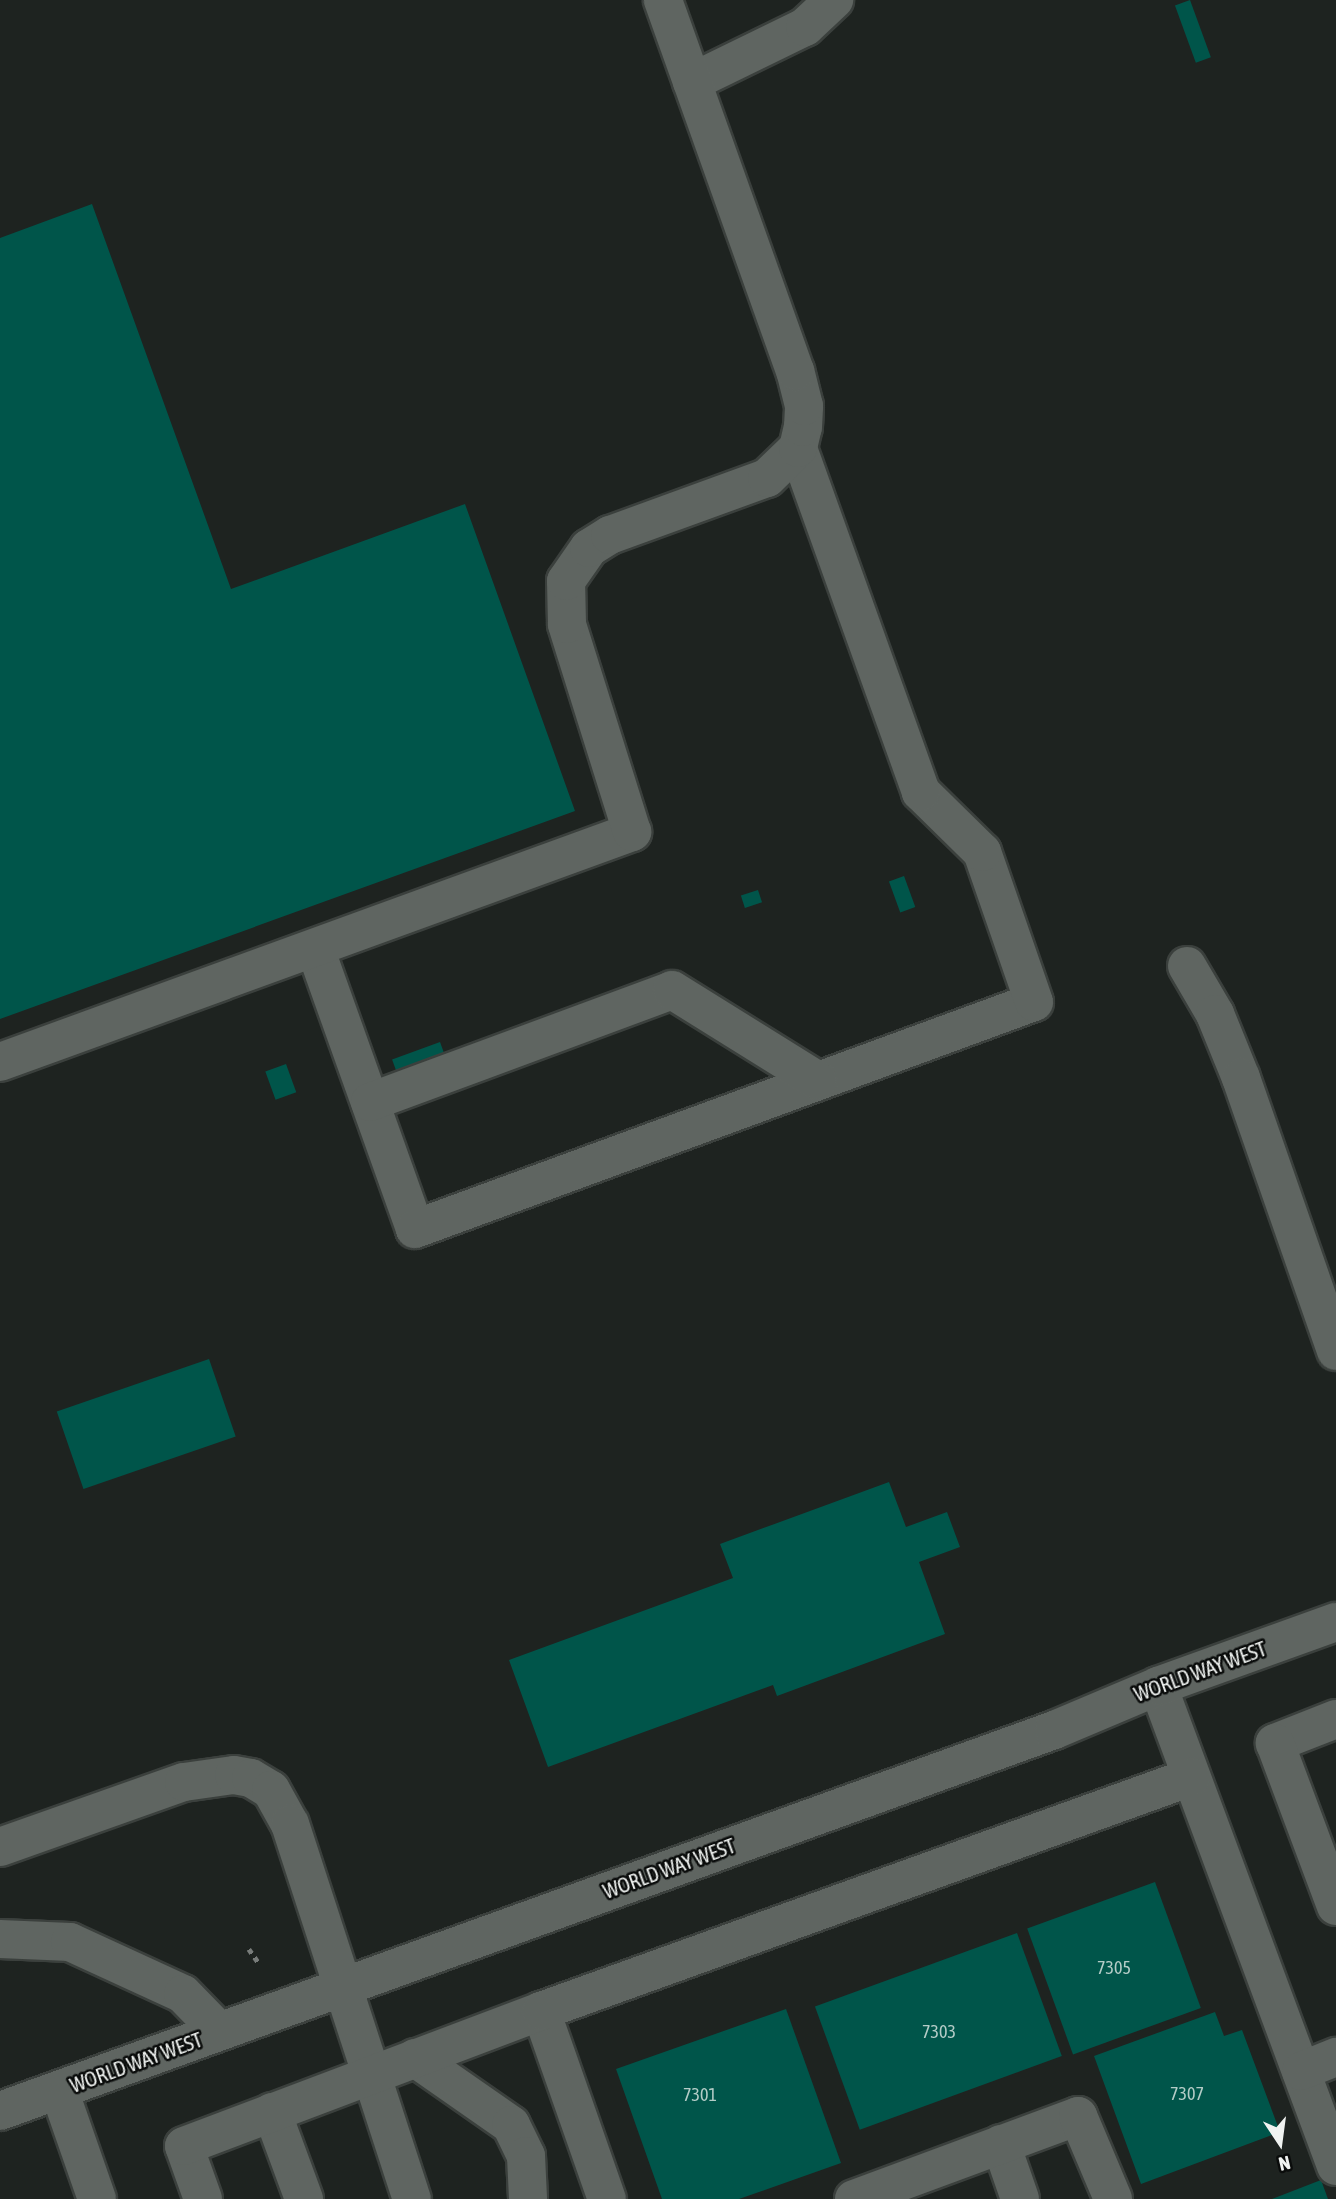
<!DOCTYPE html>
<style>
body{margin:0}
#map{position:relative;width:1336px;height:2199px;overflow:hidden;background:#1e2320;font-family:"Asap Condensed",sans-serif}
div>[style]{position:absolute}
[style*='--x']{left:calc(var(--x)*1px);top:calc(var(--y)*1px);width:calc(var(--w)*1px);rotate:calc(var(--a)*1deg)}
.building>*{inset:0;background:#00554a;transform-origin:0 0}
.path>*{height:4.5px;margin-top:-2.25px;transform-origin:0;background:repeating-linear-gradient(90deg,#787c7a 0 5px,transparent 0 10px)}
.roads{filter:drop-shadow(2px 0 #3b403d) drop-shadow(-2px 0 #3b403d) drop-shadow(0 2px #3b403d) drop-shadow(0 -2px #3b403d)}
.minor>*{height:38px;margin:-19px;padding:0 19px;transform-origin:19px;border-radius:19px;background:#5f6561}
span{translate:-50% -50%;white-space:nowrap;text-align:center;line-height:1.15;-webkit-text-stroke:5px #0a0c0b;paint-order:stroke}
.number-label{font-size:18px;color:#b4ccc7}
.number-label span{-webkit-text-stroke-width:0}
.street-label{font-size:21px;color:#f0f3f1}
.north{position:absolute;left:1245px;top:2108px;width:70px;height:70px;-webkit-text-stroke:5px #0a0c0b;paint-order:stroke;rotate:167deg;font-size:19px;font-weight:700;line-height:28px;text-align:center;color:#f0f3f1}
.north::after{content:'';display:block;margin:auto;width:24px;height:32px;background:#f0f3f1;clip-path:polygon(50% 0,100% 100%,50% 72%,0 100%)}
</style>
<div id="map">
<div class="building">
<div style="left:1190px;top:0;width:61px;height:16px;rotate:70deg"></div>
<div style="clip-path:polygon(92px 204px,231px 589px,465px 504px,575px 811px,0 1019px,0 238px)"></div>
<div style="left:904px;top:876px;width:33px;height:16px;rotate:70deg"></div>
<div style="left:758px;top:890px;width:13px;height:18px;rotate:72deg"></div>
<div style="left:440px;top:1042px;width:12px;height:51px;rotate:70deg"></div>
<div style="left:286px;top:1064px;width:30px;height:22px;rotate:70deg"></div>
<div style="left:209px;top:1359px;width:82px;height:161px;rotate:71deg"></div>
<div style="clip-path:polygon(889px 1482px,906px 1527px,947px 1512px,960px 1547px,919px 1562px,945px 1634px,777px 1696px,773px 1685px,548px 1767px,509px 1660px,733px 1578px,720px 1544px)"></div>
<div style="left:1155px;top:1882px;width:134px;height:136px;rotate:70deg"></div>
<div style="left:1017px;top:1933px;width:131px;height:215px;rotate:70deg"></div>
<div style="clip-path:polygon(786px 2009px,841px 2163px,739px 2199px,662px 2199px,616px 2069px)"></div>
<div style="clip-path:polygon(1215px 2012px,1224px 2036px,1242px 2030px,1280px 2132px,1141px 2184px,1094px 2056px)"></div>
<div style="clip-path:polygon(1321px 2180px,1328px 2199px,1272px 2199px)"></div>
</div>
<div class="path">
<div style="--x:249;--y:1949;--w:19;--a:55"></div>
</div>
<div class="roads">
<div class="minor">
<div style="--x:692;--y:82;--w:126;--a:-26"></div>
<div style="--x:805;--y:27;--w:40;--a:-43"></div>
<div style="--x:315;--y:948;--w:298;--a:70.4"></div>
<div style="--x:415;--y:1229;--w:659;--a:-20.14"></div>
<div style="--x:1034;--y:1002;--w:159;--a:-109.1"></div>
<div style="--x:982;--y:852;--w:86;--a:-135.5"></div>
<div style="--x:921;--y:792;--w:365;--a:-109.7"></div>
<div style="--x:1187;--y:966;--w:56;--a:59.7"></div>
<div style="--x:1215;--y:1014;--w:69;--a:67.9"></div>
<div style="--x:1241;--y:1078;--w:289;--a:70.8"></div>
<div style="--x:0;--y:1062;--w:673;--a:-20"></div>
<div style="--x:632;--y:832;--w:218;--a:-107.4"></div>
<div style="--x:567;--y:624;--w:43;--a:-91.3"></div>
<div style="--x:566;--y:581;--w:40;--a:-55.1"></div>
<div style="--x:589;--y:548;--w:25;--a:-32"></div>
<div style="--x:610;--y:535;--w:167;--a:-20"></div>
<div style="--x:767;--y:478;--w:43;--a:-44.1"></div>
<div style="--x:798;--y:448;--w:22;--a:-77"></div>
<div style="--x:803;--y:427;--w:21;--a:-87"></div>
<div style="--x:804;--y:406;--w:36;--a:-104"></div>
<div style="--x:795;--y:371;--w:394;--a:-109.6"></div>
<div style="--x:370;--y:1102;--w:322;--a:-20.3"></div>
<div style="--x:672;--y:990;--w:172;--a:31.9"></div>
<div style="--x:1158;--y:1686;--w:512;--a:69.65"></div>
<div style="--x:1336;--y:1719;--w:66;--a:158.5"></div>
<div style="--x:1275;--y:1743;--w:174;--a:69.5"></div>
<div style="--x:0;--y:1847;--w:195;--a:-19.5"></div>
<div style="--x:184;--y:1782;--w:50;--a:-8"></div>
<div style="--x:234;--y:1775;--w:17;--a:10"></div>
<div style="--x:251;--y:1778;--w:23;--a:31"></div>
<div style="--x:271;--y:1790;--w:39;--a:61"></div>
<div style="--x:290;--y:1824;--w:394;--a:72"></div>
<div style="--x:0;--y:1939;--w:70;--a:2.5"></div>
<div style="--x:70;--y:1942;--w:124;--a:24.7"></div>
<div style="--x:183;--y:1994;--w:52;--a:45.8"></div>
<div style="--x:541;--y:2011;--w:199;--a:70.7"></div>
<div style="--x:415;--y:2058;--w:117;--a:34.9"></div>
<div style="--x:511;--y:2125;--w:34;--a:64"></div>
<div style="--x:526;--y:2156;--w:43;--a:87.3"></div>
<div style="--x:1301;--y:2071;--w:38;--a:-22"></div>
<div style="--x:59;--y:2090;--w:115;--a:70.8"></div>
<div style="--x:0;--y:2111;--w:1121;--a:-19.87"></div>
<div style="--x:1054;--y:1730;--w:113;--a:-22.9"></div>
<div style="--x:1158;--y:1686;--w:189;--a:-19.8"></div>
<div style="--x:272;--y:2112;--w:93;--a:69.8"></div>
<div style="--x:1001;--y:2144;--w:58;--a:70.9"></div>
<div style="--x:203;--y:2199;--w:56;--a:-109.7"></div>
<div style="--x:184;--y:2146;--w:382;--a:-20.7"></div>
<div style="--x:541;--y:2011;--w:691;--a:-19.8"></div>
<div style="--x:854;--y:2199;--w:239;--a:-20.3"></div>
<div style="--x:1078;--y:2116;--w:90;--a:67.1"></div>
</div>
</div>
<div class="number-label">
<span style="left:1114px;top:1968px">7305</span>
<span style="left:939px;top:2032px">7303</span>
<span style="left:1187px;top:2094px">7307</span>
<span style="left:700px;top:2095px">7301</span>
</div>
<div class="street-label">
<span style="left:1200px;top:1671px;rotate:-20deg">WORLD WAY WEST</span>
<span style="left:669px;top:1868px;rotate:-20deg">WORLD WAY WEST</span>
<span style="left:136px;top:2062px;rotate:-20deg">WORLD WAY WEST</span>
</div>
<div class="north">N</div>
</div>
